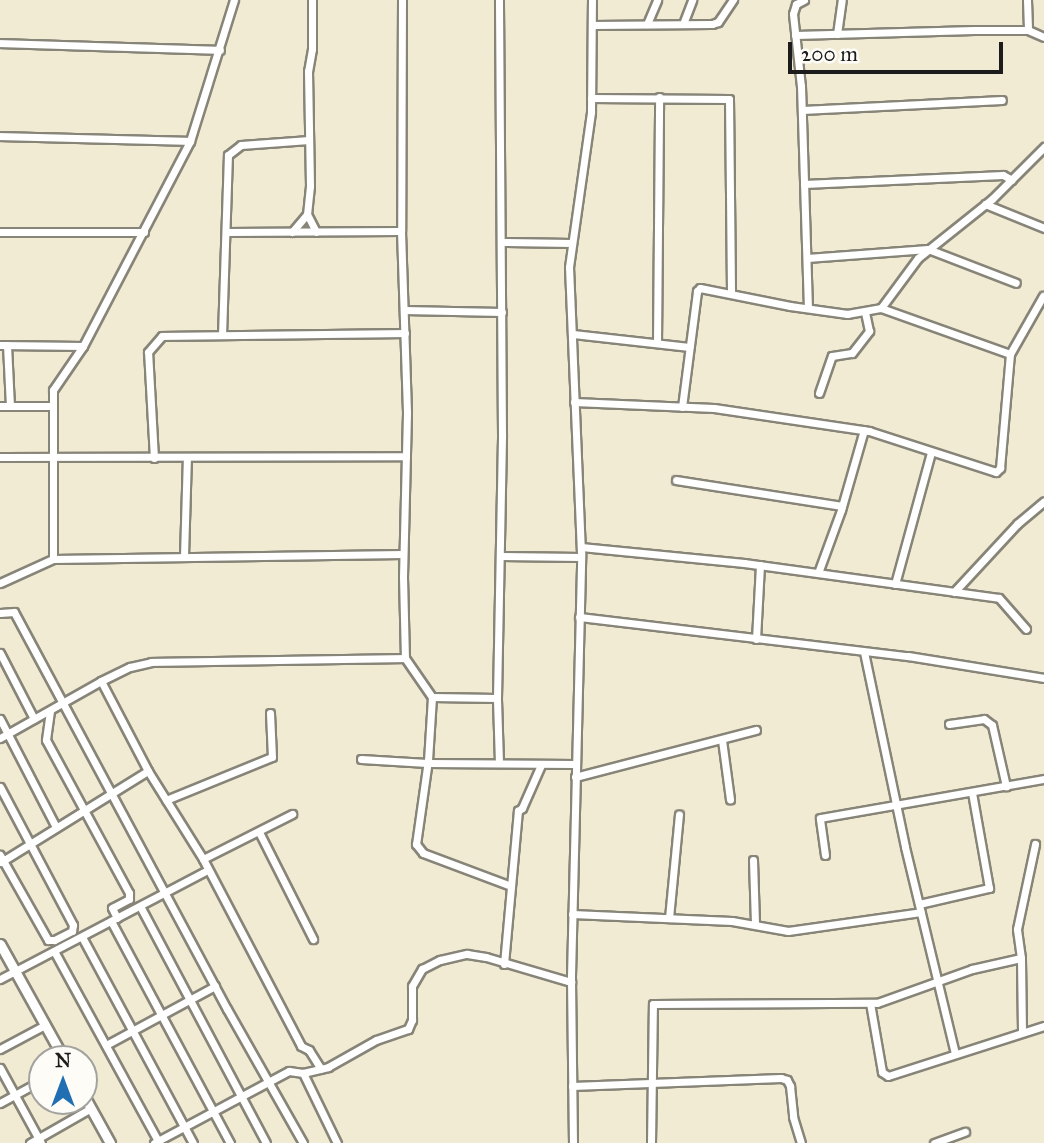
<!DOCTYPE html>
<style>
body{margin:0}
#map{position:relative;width:1044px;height:1143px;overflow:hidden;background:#f2ebd4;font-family:"IM FELL Great Primer",serif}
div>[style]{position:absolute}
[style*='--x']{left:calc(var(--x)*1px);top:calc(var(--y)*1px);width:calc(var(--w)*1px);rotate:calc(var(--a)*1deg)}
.roads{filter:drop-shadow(2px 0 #878478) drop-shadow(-2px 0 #878478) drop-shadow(0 2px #878478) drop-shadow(0 -2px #878478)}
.minor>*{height:7px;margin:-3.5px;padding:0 3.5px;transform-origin:3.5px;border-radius:3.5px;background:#fff}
.tertiary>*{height:9px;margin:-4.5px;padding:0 4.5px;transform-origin:4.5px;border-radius:4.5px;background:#fff}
span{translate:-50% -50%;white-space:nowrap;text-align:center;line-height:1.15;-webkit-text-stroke:6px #fdfcf7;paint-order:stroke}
.north{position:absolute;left:28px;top:1045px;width:70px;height:70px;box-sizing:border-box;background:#fdfcf7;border:2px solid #a3a29f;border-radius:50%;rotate:0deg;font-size:19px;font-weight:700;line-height:28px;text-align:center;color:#1c1c1c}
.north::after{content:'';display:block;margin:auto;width:24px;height:32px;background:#1f6fb2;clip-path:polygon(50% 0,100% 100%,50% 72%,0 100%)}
.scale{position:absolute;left:788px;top:42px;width:215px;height:32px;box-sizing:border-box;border:4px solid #1c1c1c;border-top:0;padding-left:9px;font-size:21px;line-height:24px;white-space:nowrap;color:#1c1c1c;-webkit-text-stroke:5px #fdfcf7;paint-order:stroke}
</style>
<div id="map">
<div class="roads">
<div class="minor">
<div style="--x:312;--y:0;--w:49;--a:90"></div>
<div style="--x:312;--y:49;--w:22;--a:100"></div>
<div style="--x:308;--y:71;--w:115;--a:89"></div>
<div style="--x:310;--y:186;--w:28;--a:96"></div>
<div style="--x:307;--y:214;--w:20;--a:63"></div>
<div style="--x:402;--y:0;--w:231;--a:90.2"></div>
<div style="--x:401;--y:231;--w:182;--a:88.1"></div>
<div style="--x:407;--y:413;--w:164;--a:91.4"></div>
<div style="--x:403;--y:577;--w:81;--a:88.6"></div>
<div style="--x:405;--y:658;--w:47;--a:55.3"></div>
<div style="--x:432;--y:697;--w:65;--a:0.9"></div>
<div style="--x:804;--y:0;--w:9;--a:153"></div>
<div style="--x:796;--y:4;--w:10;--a:107"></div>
<div style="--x:793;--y:14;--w:72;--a:83.7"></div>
<div style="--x:801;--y:86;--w:222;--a:88.2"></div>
<div style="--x:1027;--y:0;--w:30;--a:88"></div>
<div style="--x:647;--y:24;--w:26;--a:-67"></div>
<div style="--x:683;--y:24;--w:26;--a:-69"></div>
<div style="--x:592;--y:25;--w:120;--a:-0.5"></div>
<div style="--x:712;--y:24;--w:6;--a:-18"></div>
<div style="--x:718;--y:22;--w:27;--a:-56"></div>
<div style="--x:837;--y:34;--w:34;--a:-82"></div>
<div style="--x:795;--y:35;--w:179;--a:-1.6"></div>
<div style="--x:974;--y:30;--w:54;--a:0"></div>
<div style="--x:1028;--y:30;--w:17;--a:24"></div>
<div style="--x:0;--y:43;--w:220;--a:1.8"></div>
<div style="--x:591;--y:98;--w:138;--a:0.4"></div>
<div style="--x:729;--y:99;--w:194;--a:89.4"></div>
<div style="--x:802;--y:110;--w:200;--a:-2.9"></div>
<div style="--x:0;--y:136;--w:190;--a:1.5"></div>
<div style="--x:804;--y:184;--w:199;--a:-2.6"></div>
<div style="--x:1003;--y:175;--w:10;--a:29"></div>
<div style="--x:985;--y:204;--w:64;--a:22.1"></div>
<div style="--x:0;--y:232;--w:144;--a:0"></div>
<div style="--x:226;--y:232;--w:175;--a:-0.3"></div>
<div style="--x:292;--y:232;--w:23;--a:-50"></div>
<div style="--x:502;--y:242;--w:70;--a:0.8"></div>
<div style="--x:807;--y:258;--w:121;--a:-4.3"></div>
<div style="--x:928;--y:249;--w:94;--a:21.1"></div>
<div style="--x:881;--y:308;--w:62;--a:-53.5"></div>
<div style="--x:918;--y:258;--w:95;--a:-38.6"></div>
<div style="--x:992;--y:199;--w:74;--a:-45"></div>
<div style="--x:404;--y:310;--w:98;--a:1.2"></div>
<div style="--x:573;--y:334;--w:117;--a:6.4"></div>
<div style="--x:222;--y:335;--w:180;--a:-88.1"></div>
<div style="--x:228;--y:155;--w:16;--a:-38"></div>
<div style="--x:241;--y:145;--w:68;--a:-4.2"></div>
<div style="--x:657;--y:343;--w:246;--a:-89.5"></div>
<div style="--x:0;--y:345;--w:83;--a:0.7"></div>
<div style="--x:7;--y:345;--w:61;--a:87.2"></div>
<div style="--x:819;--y:393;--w:39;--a:-71"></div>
<div style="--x:832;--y:356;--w:20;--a:-9"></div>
<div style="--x:852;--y:353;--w:28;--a:-52"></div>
<div style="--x:869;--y:331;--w:19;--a:-102"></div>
<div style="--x:574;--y:402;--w:140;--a:2.5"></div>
<div style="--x:714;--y:408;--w:157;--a:8.4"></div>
<div style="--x:869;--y:431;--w:133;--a:17.9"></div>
<div style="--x:996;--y:472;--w:6;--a:-45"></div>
<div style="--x:1000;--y:468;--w:114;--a:-85"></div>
<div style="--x:1010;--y:354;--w:67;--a:-60.4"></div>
<div style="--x:0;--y:406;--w:50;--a:0"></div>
<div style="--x:682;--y:407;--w:117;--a:-82.6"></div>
<div style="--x:697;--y:291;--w:4;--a:-45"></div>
<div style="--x:700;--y:288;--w:92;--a:11.3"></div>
<div style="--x:790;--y:306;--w:58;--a:8"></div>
<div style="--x:847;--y:314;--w:35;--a:-10"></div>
<div style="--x:881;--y:308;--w:137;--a:19.6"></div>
<div style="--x:0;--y:457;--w:406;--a:-0.1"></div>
<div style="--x:154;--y:458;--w:106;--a:-93.2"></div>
<div style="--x:148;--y:352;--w:21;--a:-49"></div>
<div style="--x:162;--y:336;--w:243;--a:-0.7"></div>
<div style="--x:676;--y:480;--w:168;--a:8.9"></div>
<div style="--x:581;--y:547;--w:164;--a:5.6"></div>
<div style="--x:744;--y:563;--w:257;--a:7.8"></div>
<div style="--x:999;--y:598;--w:41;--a:48.9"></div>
<div style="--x:184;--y:556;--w:99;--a:-88.3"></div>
<div style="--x:501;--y:556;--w:80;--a:0.7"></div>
<div style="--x:53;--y:559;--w:350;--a:-0.8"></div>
<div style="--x:818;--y:573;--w:67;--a:-69.9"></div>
<div style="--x:841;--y:510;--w:83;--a:-74"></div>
<div style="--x:0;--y:583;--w:58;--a:-24.4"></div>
<div style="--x:53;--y:559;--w:169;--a:-90"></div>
<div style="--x:53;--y:390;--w:53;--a:-55.7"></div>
<div style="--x:83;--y:346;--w:231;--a:-62.4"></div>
<div style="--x:190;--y:141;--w:148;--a:-72.7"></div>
<div style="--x:895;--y:584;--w:137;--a:-74.7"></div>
<div style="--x:954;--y:592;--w:93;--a:-47.2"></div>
<div style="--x:1017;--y:524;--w:35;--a:-40"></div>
<div style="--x:0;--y:613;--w:14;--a:-4"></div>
<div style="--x:14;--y:612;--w:451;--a:61.8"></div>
<div style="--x:227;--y:1009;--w:154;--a:60.4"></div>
<div style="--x:579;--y:617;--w:331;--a:6.8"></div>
<div style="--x:908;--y:656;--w:138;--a:9.2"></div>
<div style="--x:756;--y:639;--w:74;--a:-86.9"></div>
<div style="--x:864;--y:652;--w:199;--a:78.1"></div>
<div style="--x:905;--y:847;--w:213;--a:76.4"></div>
<div style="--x:0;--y:653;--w:74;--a:62.7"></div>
<div style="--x:101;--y:681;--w:102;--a:62.4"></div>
<div style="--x:148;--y:771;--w:104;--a:58"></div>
<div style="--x:203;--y:859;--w:211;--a:62.3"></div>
<div style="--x:301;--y:1046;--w:9;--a:27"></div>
<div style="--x:309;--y:1050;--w:22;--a:58"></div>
<div style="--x:432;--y:697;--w:63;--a:93.6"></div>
<div style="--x:428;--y:760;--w:85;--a:98.1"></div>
<div style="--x:416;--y:844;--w:11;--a:52"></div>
<div style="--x:423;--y:853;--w:94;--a:20.6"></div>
<div style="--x:50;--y:711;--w:29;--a:98"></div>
<div style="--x:46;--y:740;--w:174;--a:61.5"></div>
<div style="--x:129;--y:893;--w:6;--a:90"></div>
<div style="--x:129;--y:899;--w:19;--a:152"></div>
<div style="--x:112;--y:908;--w:11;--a:63"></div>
<div style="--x:0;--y:719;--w:122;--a:62.6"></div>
<div style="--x:949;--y:724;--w:35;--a:-8"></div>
<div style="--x:984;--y:719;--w:10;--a:37"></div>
<div style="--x:992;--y:725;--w:63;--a:77.1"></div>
<div style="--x:0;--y:738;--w:116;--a:-29.4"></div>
<div style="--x:101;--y:681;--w:32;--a:-26"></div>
<div style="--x:130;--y:667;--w:22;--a:-13"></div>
<div style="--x:151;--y:662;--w:254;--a:-0.9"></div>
<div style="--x:722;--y:740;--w:60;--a:82.3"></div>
<div style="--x:361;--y:759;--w:66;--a:3.5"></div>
<div style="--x:427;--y:763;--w:148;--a:0.4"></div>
<div style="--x:499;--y:763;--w:65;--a:-91.8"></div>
<div style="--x:497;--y:698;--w:264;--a:-88.9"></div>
<div style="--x:502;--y:434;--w:434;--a:-90.4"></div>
<div style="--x:575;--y:777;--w:187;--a:-14.6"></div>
<div style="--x:0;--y:787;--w:156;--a:62.1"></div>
<div style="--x:73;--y:925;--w:6;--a:99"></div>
<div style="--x:72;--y:931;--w:20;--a:153"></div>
<div style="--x:54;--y:940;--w:6;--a:180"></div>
<div style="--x:48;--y:940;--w:98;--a:-119.5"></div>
<div style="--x:166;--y:800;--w:114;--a:-22.1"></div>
<div style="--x:272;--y:757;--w:44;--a:-92.6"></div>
<div style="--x:259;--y:832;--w:120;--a:63.2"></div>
<div style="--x:825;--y:855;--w:37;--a:-98"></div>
<div style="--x:820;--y:818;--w:227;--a:-9.9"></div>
<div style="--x:203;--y:859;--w:100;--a:-26.8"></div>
<div style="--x:753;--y:860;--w:64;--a:88.2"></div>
<div style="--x:1;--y:862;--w:173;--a:-31.8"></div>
<div style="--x:919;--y:904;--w:72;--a:-12.9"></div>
<div style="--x:989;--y:888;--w:97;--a:-100.1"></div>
<div style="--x:140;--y:906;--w:268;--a:62"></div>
<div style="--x:572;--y:914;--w:160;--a:2.5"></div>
<div style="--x:732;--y:921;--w:57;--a:10.1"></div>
<div style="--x:788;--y:931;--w:134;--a:-8.1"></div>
<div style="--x:669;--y:918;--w:104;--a:-84.5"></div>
<div style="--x:111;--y:921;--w:252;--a:61.8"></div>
<div style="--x:82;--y:937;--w:234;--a:61.7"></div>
<div style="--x:54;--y:951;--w:219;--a:61.3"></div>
<div style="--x:504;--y:964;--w:154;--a:-84.8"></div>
<div style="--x:518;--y:811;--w:5;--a:-37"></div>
<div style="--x:522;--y:808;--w:47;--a:-66.2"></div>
<div style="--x:0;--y:979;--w:235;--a:-27.7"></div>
<div style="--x:870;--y:1003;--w:70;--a:80.1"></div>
<div style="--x:882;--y:1072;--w:7;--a:34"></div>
<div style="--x:888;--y:1076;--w:164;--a:-17.8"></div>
<div style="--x:1022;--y:1031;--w:73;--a:-90.8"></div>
<div style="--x:1021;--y:958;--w:29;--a:-98"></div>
<div style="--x:1017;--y:929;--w:87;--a:-78"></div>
<div style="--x:106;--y:1045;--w:124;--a:-28.4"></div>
<div style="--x:0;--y:1049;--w:51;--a:-28.1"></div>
<div style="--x:0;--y:1068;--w:85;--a:61.3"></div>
<div style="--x:303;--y:1073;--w:78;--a:64.1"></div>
<div style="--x:572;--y:1086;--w:209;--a:-2.2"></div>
<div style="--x:781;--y:1078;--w:6;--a:18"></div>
<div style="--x:787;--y:1080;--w:7;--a:63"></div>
<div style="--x:790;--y:1086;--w:31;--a:84"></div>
<div style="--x:793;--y:1117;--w:27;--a:73"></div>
<div style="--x:0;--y:1103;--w:48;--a:-28.7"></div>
<div style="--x:30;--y:1143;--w:70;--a:-29.8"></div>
<div style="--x:154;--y:1143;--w:153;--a:-28.1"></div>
<div style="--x:289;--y:1071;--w:14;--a:8"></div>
<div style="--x:303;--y:1073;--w:26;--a:-13"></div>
<div style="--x:328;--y:1067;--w:55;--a:-29.4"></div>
<div style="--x:376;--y:1040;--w:34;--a:-19"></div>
<div style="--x:408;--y:1029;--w:10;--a:-66"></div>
<div style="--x:412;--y:1020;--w:34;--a:-90"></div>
<div style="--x:412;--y:986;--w:20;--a:-60"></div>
<div style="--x:422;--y:969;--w:20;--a:-27"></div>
<div style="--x:440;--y:960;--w:28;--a:-13"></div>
<div style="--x:467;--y:954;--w:19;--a:9"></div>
<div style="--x:486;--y:957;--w:89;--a:16.4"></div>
<div style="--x:573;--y:1143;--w:167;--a:-90.7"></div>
<div style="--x:571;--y:976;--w:423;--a:-88.6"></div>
<div style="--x:581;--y:553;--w:286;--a:-92.4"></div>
<div style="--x:569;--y:267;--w:157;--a:-81.9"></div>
<div style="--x:591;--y:112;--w:112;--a:-89.5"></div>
<div style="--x:651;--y:1143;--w:139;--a:-89.2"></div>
<div style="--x:653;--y:1004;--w:224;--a:-0.3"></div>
<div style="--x:877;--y:1003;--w:101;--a:-19.7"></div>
<div style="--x:972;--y:969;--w:50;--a:-12.7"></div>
<div style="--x:934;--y:1143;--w:33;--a:-20"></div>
</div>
<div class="tertiary">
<div style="--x:0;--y:944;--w:132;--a:60.9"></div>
<div style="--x:84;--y:1096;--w:54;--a:61"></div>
</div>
</div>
<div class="north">N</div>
<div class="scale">200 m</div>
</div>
